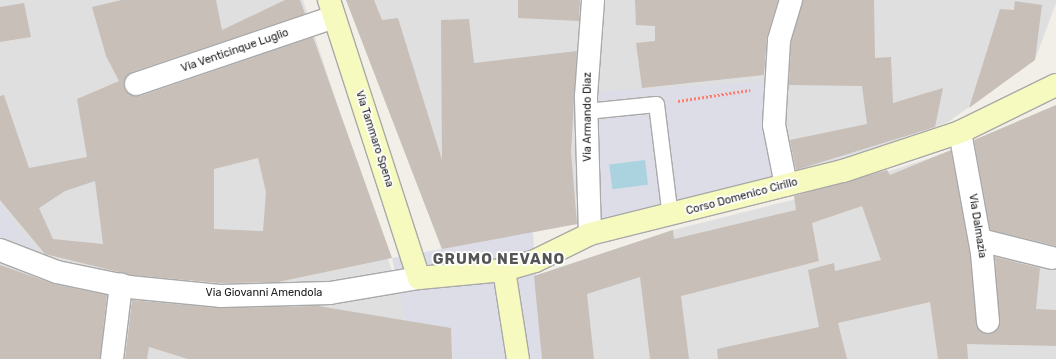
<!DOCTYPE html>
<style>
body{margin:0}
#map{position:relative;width:1056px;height:359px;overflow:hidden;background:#f2efe9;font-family:Rubik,sans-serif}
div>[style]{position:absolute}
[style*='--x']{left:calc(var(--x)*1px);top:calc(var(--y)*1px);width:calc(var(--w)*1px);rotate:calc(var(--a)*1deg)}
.residential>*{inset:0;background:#e0dfdf}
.plaza>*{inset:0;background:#dddde8}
.water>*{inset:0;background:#aad3df;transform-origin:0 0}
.building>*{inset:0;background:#c7bfb8}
.path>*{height:2.5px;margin-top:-1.25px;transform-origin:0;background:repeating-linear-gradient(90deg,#fa8072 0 2px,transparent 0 4px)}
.roads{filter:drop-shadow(1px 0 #a9a9a9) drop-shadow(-1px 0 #a9a9a9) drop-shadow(0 1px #a9a9a9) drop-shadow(0 -1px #a9a9a9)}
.lane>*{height:15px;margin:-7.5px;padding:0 7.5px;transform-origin:7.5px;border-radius:7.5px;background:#fff}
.street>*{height:22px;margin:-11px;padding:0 11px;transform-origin:11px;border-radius:11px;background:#fff}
.secondary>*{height:22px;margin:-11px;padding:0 11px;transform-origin:11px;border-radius:11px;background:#f7fabf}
span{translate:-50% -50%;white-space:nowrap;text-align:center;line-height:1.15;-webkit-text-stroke:3.5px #fff;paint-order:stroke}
.street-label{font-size:11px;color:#222}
.district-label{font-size:15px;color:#555;font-weight:700;letter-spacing:1px}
</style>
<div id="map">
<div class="residential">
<div style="clip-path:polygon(0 0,303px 0,407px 317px,455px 324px,456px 359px,0 359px)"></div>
<div style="clip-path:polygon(346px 0,1056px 0,1056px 3px,1035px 60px,948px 122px,829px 165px,578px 224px,442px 249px)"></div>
<div style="clip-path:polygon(1056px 106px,1056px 359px,542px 359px,534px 276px,673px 230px,824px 192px,955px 150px)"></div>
</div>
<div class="plaza">
<div style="clip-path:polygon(766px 81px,774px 175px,599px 220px,588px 92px)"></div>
<div style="clip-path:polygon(0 203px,43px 260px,0 264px)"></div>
<div style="clip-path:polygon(533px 232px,542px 359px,452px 359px,451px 328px,405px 320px,392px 258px)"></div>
</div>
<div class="water">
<div style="left:645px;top:160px;width:25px;height:36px;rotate:83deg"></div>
</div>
<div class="building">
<div style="clip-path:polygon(evenodd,121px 0,216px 0,222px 30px,285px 0,300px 0,305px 14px,132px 72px,124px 81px,124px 88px,133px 96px,140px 96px,313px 37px,392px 258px,278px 282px,220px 283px,131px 275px,45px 254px,0 200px,0 96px,4px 95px,29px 168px,87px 157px,77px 99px,119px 81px,106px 56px,92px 7px,121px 0,258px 158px,266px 192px,263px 231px,214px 229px,214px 169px,258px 158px,121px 0,95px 181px,103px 244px,53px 239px,39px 208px,65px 191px,95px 181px)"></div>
<div style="clip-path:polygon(346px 0,374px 0,382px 20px,398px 18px,442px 160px,441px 20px,469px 19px,474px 63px,577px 51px,571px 152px,577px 224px,442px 249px)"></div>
<div style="clip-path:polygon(518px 0,580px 0,579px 21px,518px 18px)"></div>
<div style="clip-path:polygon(635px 0,778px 0,767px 37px,764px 75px,642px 88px,636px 43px,655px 41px,655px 26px,636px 25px)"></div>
<div style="clip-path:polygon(803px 0,874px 0,875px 58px,891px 57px,893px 103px,943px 88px,935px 127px,796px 170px,790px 140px,867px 124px,862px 86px,789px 85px,791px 42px)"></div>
<div style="clip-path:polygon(1015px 1px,1042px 5px,1035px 60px,969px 108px,1000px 9px,1014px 10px)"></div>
<div style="clip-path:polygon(24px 3px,31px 37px,0 42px,0 7px)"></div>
<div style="clip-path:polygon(1056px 105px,1056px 246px,990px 230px,974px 140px)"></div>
<div style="clip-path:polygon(951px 150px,970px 255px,978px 329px,989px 334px,999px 327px,995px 257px,1040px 268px,1036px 309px,1056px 310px,1056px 346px,967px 344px,968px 359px,938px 359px,930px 302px,838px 323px,847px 359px,718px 359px,717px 349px,819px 327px,808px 270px,834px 263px,835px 271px,881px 260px,862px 206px,812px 223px,819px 261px,681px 296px,689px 359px,650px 359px,640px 277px,587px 294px,594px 359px,542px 359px,534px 276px,673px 230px,674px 239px,796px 210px,794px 196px,887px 170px,890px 175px)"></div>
<div style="clip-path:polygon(0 265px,54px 284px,107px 295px,100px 359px,0 359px)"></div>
<div style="clip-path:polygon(132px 300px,220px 308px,318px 306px,451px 328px,452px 359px,188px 359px,149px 347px,147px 359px,125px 359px)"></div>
</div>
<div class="path">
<div style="--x:678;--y:101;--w:73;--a:-8.7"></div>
</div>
<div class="roads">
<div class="lane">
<div style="--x:586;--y:111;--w:70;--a:-5.7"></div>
<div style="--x:656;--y:104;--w:113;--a:82.9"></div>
</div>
<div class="street">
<div style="--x:136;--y:84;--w:209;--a:-18.7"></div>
<div style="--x:960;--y:132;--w:123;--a:79.7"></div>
<div style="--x:982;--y:253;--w:69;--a:85"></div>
<div style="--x:786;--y:185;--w:61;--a:-101.3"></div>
<div style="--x:774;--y:125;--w:85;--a:-86.6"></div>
<div style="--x:779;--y:40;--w:42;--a:-73.3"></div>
<div style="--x:590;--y:234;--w:138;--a:-91.7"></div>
<div style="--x:586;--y:96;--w:96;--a:-85.8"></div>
<div style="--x:980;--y:240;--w:74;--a:14"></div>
<div style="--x:0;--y:250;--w:61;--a:21.1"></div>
<div style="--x:57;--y:272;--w:74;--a:11.8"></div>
<div style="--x:129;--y:287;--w:91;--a:5.6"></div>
<div style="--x:220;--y:296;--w:110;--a:-1.6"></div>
<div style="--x:330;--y:293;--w:90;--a:-9.6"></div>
<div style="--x:112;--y:359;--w:75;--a:-83.1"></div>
</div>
<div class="secondary">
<div style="--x:329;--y:0;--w:292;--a:72.1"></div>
<div style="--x:419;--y:278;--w:85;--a:-5.4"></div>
<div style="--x:504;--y:270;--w:32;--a:-16"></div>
<div style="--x:535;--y:261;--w:61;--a:-26.1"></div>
<div style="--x:590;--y:234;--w:261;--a:-14"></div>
<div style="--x:843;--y:171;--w:123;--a:-18.4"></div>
<div style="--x:960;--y:132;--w:107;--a:-26.1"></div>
<div style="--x:504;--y:270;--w:90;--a:81.1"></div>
</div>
</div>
<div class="street-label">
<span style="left:235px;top:51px;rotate:-19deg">Via Venticinque Luglio</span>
<span style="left:588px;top:117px;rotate:-90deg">Via Armando Diaz</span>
<span style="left:374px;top:139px;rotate:72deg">Via Tammaro Spena</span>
<span style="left:742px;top:197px;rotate:-15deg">Corso Domenico Cirillo</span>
<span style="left:977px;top:226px;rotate:81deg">Via Dalmazia</span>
<span style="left:264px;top:293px">Via Giovanni Amendola</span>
</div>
<div class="district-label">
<span style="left:499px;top:260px">GRUMO NEVANO</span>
</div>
</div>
